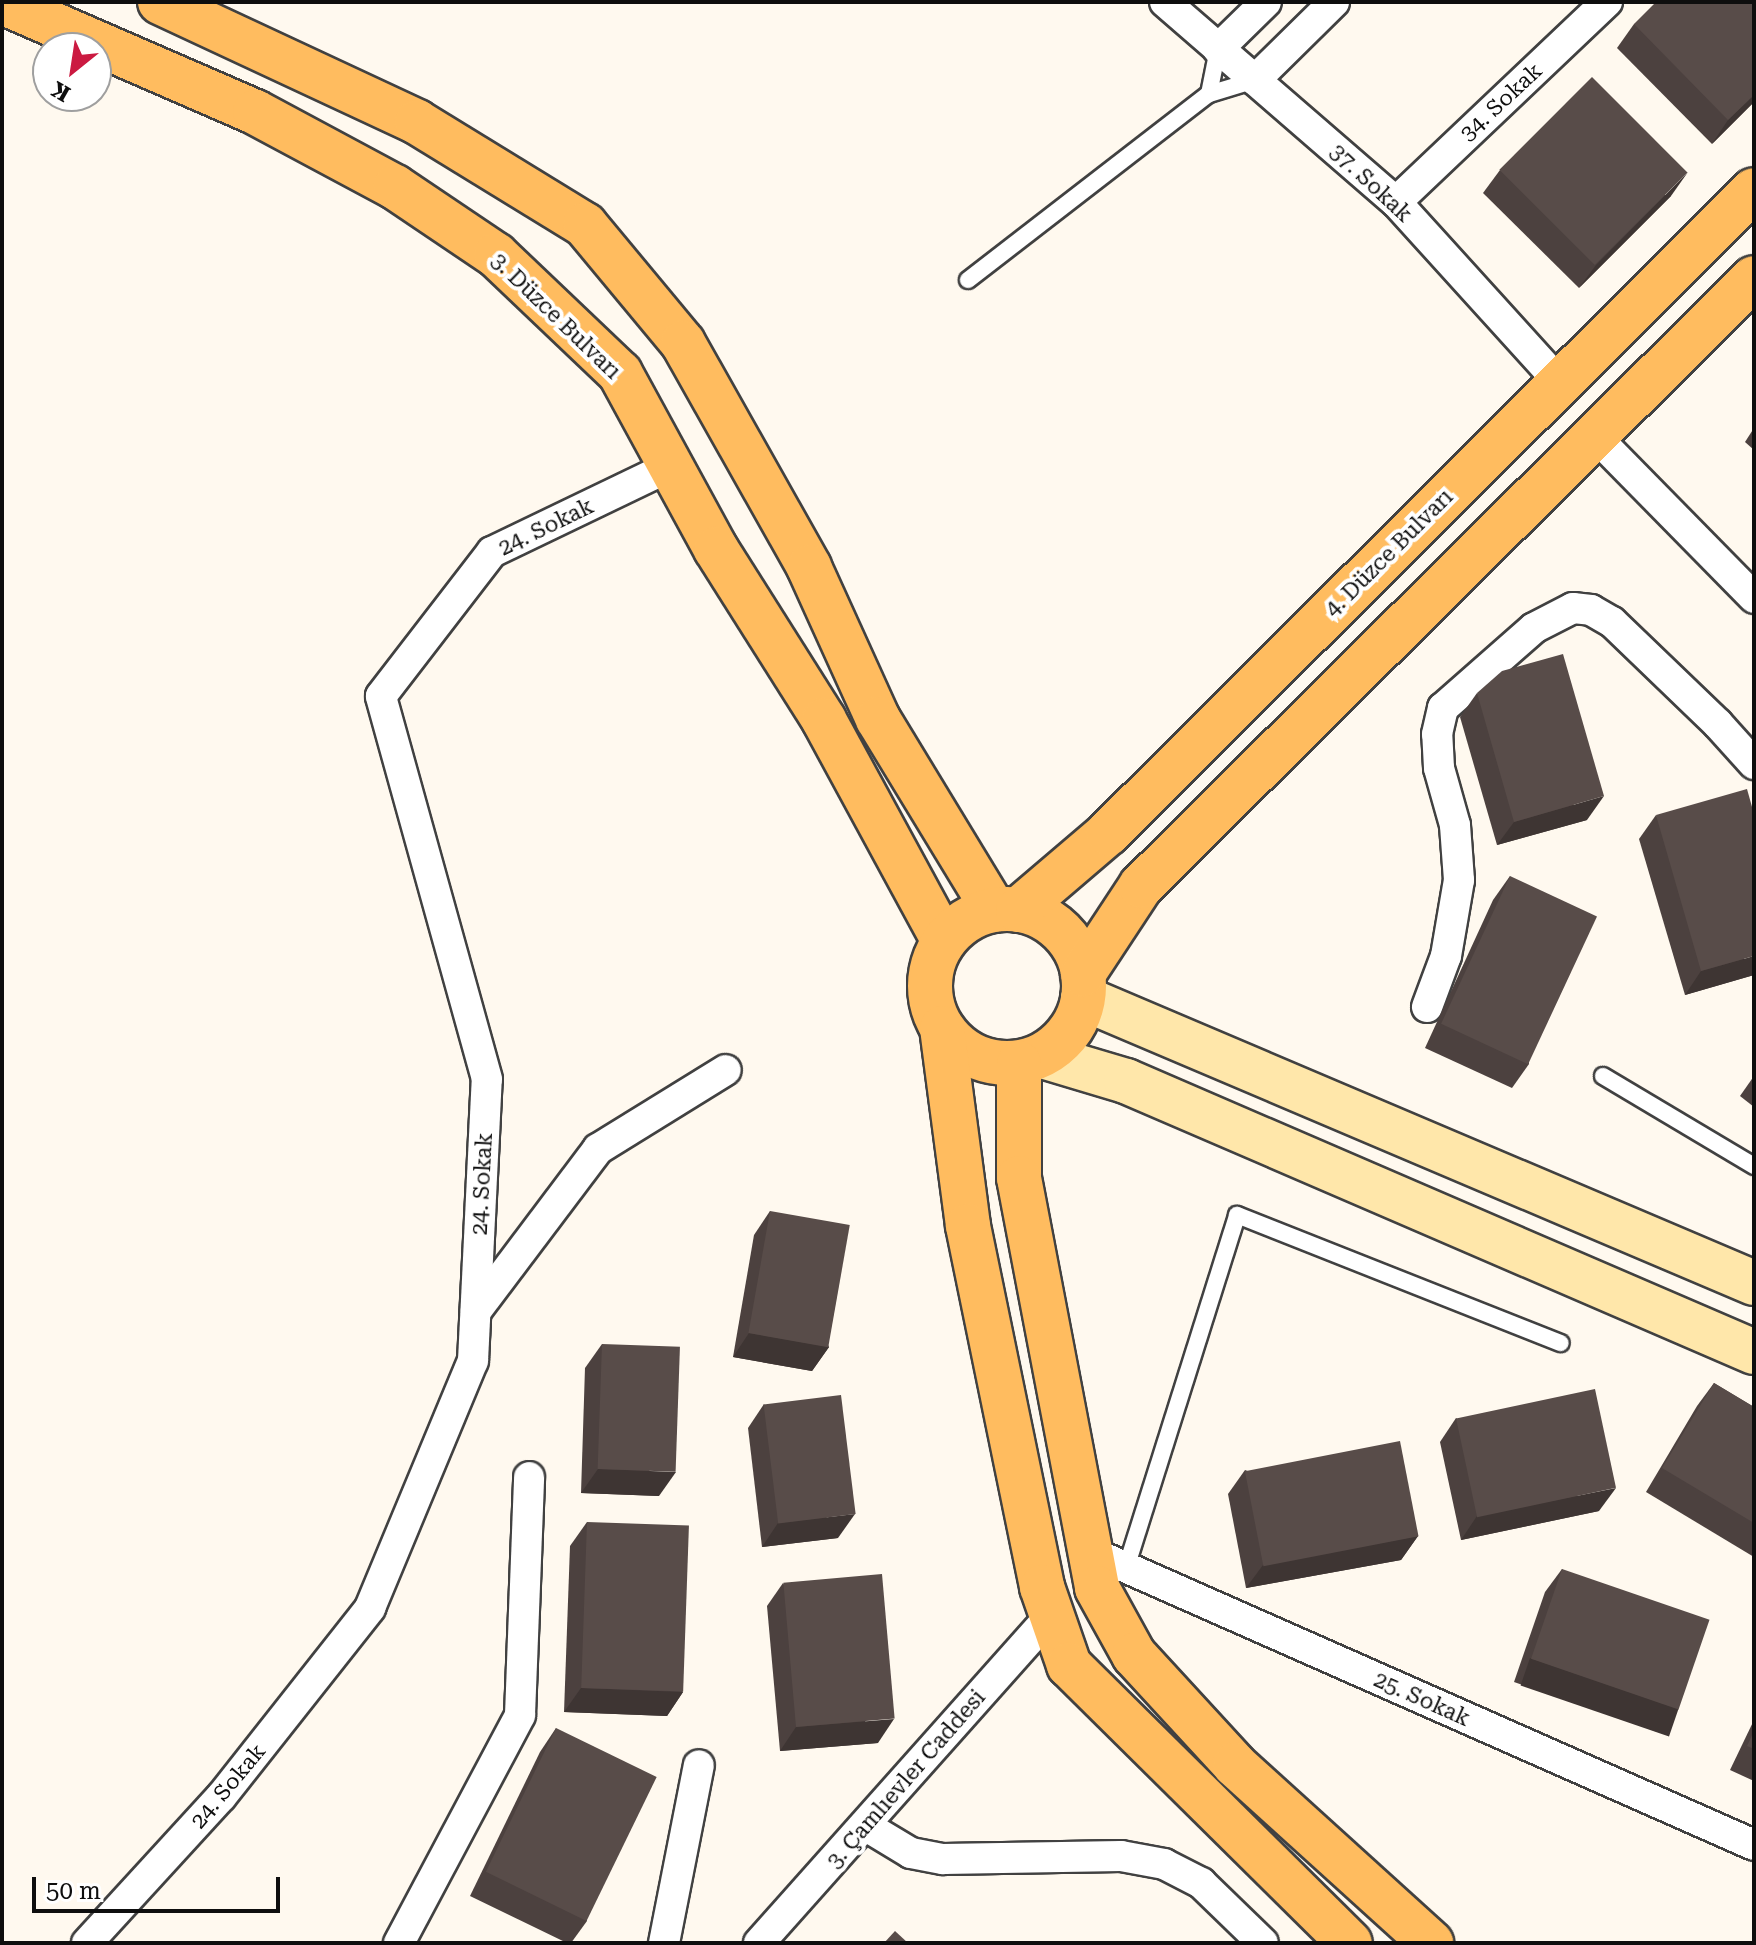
<!DOCTYPE html>
<meta charset="utf-8">
<style>
body{margin:0}
#map{position:relative;width:1756px;height:1945px;overflow:hidden;background:#fff9ef;font-family:"Roboto Serif",serif}
div>[style]{position:absolute}
[style*='--x']{left:calc(var(--x)*1px);top:calc(var(--y)*1px);width:calc(var(--w)*1px);rotate:calc(var(--a)*1deg)}
.roads{filter:drop-shadow(2px 0 #414141) drop-shadow(-2px 0 #414141) drop-shadow(0 2px #414141) drop-shadow(0 -2px #414141)}
.service>*{height:16px;margin:-8px;padding:0 8px;transform-origin:8px;border-radius:8px;background:#fff}
.minor>*{height:30px;margin:-15px;padding:0 15px;transform-origin:15px;border-radius:15px;background:#fff}
.secondary>*{height:44px;margin:-22px;padding:0 22px;transform-origin:22px;border-radius:22px;background:#ffe7aa}
.primary>*{height:44px;margin:-22px;padding:0 22px;transform-origin:22px;border-radius:22px;background:#ffbc5f}
.primary>.ring{margin:-22px;padding:0;box-sizing:content-box;background:none;border:44px solid #ffbc5f;border-radius:50%}
.wall>*{inset:0;background:#4c413f}
.shaded-wall>*{inset:0;background:#3e3533;transform-origin:0 0}
.building>*{inset:0;background:#584c49;transform-origin:0 0}
span{translate:-50% -50%;white-space:nowrap;text-align:center;line-height:1.15;-webkit-text-stroke:8px #fff;paint-order:stroke}
.street-label{font-size:22px;color:#0e0e0e}
.frame{position:absolute;inset:0;border:4px solid #0e0e0e;pointer-events:none}
.north{position:absolute;left:32px;top:32px;width:80px;height:80px;box-sizing:border-box;background:#fff;border:2px solid #9f9f9f;border-radius:50%;rotate:210deg;font-size:22px;font-weight:700;line-height:32px;text-align:center;color:#0e0e0e}
.north::after{content:'';display:block;margin:auto;width:28px;height:36px;background:#cb1a41;clip-path:polygon(50% 0,100% 100%,50% 72%,0 100%)}
.scale{position:absolute;left:32px;top:1877px;width:248px;height:36px;box-sizing:border-box;border:4px solid #0e0e0e;border-top:0;padding-left:10px;font-size:24px;line-height:28px;white-space:nowrap;color:#0e0e0e;-webkit-text-stroke:6px #fff;paint-order:stroke}
</style>
<div id="map">
<div class="roads">
<div class="service">
<div style="--x:1209;--y:94;--w:46;--a:-78.7"></div>
<div style="--x:968;--y:280;--w:304;--a:-37.7"></div>
<div style="--x:1209;--y:94;--w:48;--a:-16.9"></div>
<div style="--x:1603;--y:1076;--w:176;--a:30.8"></div>
<div style="--x:1126;--y:1568;--w:370;--a:-72.5"></div>
<div style="--x:1237;--y:1215;--w:348;--a:21.6"></div>
</div>
<div class="minor">
<div style="--x:1165;--y:2;--w:306;--a:40.9"></div>
<div style="--x:1396;--y:202;--w:244;--a:47.8"></div>
<div style="--x:1218;--y:49;--w:67;--a:-44.4"></div>
<div style="--x:1255;--y:80;--w:111;--a:-44.6"></div>
<div style="--x:1396;--y:202;--w:291;--a:-43.5"></div>
<div style="--x:1595;--y:436;--w:227;--a:45.5"></div>
<div style="--x:1427;--y:1007;--w:54;--a:-69.6"></div>
<div style="--x:1446;--y:956;--w:77;--a:-80.3"></div>
<div style="--x:1459;--y:880;--w:55;--a:-94.2"></div>
<div style="--x:1455;--y:825;--w:59;--a:-105.7"></div>
<div style="--x:1439;--y:768;--w:34;--a:-93"></div>
<div style="--x:1437;--y:734;--w:27;--a:-77"></div>
<div style="--x:1443;--y:708;--w:121;--a:-41.3"></div>
<div style="--x:1534;--y:628;--w:44;--a:-27.1"></div>
<div style="--x:1573;--y:608;--w:18;--a:6"></div>
<div style="--x:1591;--y:610;--w:24;--a:30"></div>
<div style="--x:1612;--y:622;--w:147;--a:43.9"></div>
<div style="--x:1718;--y:724;--w:54;--a:48"></div>
<div style="--x:476;--y:1311;--w:203;--a:-53"></div>
<div style="--x:598;--y:1149;--w:150;--a:-31.7"></div>
<div style="--x:1091;--y:1552;--w:725;--a:23.84"></div>
<div style="--x:866;--y:1826;--w:52;--a:31"></div>
<div style="--x:911;--y:1853;--w:33;--a:11"></div>
<div style="--x:943;--y:1859;--w:178;--a:-1"></div>
<div style="--x:1121;--y:1856;--w:44;--a:10.5"></div>
<div style="--x:1164;--y:1864;--w:42;--a:27.2"></div>
<div style="--x:1201;--y:1883;--w:86;--a:44.1"></div>
<div style="--x:87;--y:1943;--w:198;--a:-47.5"></div>
<div style="--x:221;--y:1797;--w:241;--a:-51.7"></div>
<div style="--x:370;--y:1608;--w:268;--a:-67.4"></div>
<div style="--x:473;--y:1361;--w:282;--a:-87.2"></div>
<div style="--x:487;--y:1079;--w:397;--a:-105.5"></div>
<div style="--x:381;--y:696;--w:182;--a:-52.4"></div>
<div style="--x:492;--y:552;--w:199;--a:-25.7"></div>
<div style="--x:399;--y:1943;--w:258;--a:-62"></div>
<div style="--x:520;--y:1715;--w:238;--a:-87.8"></div>
<div style="--x:664;--y:1943;--w:181;--a:-78.9"></div>
<div style="--x:759;--y:1943;--w:441;--a:-48.3"></div>
</div>
<div class="secondary">
<div style="--x:1083;--y:998;--w:729;--a:23.01"></div>
<div style="--x:1042;--y:1056;--w:88;--a:16.6"></div>
<div style="--x:1126;--y:1081;--w:684;--a:23.34"></div>
</div>
<div class="primary">
<div style="--x:2;--y:2;--w:276;--a:23.5"></div>
<div style="--x:255;--y:112;--w:159;--a:28.2"></div>
<div style="--x:395;--y:187;--w:122;--a:34"></div>
<div style="--x:496;--y:255;--w:171;--a:43.6"></div>
<div style="--x:620;--y:373;--w:200;--a:61.4"></div>
<div style="--x:716;--y:549;--w:202;--a:57.7"></div>
<div style="--x:824;--y:720;--w:251;--a:61.5"></div>
<div style="--x:160;--y:2;--w:284;--a:25"></div>
<div style="--x:417;--y:122;--w:197;--a:31.5"></div>
<div style="--x:585;--y:225;--w:153;--a:50.3"></div>
<div style="--x:683;--y:343;--w:257;--a:60.6"></div>
<div style="--x:809;--y:567;--w:167;--a:65.6"></div>
<div style="--x:878;--y:719;--w:223;--a:58.7"></div>
<div class="ring" style="left:930px;top:909px;width:110px;height:110px"></div>
<div style="--x:1018;--y:910;--w:118;--a:-40.5"></div>
<div style="--x:1108;--y:833;--w:911;--a:-44.87"></div>
<div style="--x:1083;--y:974;--w:105;--a:-56.6"></div>
<div style="--x:1141;--y:886;--w:863;--a:-44.77"></div>
<div style="--x:942;--y:1028;--w:200;--a:82.5"></div>
<div style="--x:968;--y:1226;--w:369;--a:78.4"></div>
<div style="--x:1042;--y:1587;--w:83;--a:70.9"></div>
<div style="--x:1069;--y:1665;--w:395;--a:44.7"></div>
<div style="--x:1019;--y:1063;--w:115;--a:90"></div>
<div style="--x:1019;--y:1178;--w:417;--a:79.2"></div>
<div style="--x:1097;--y:1588;--w:77;--a:61.1"></div>
<div style="--x:1134;--y:1655;--w:149;--a:47.4"></div>
<div style="--x:1235;--y:1765;--w:265;--a:42.2"></div>
</div>
</div>
<div class="wall">
<div style="clip-path:polygon(1754px 2px,1754px 102px,1712px 144px,1617px 48px,1634px 24px)"></div>
<div style="clip-path:polygon(1500px 170px,1671px 196px,1579px 288px,1483px 193px)"></div>
<div style="clip-path:polygon(1754px 428px,1754px 450px,1745px 442px)"></div>
<div style="clip-path:polygon(1477px 693px,1587px 820px,1497px 845px,1460px 717px)"></div>
<div style="clip-path:polygon(1656px 815px,1754px 975px,1685px 995px,1639px 839px)"></div>
<div style="clip-path:polygon(1510px 876px,1529px 1064px,1512px 1088px,1425px 1048px,1493px 900px)"></div>
<div style="clip-path:polygon(1754px 1076px,1754px 1107px,1740px 1096px)"></div>
<div style="clip-path:polygon(770px 1211px,829px 1347px,812px 1371px,733px 1357px,754px 1235px)"></div>
<div style="clip-path:polygon(602px 1344px,659px 1496px,581px 1493px,585px 1368px)"></div>
<div style="clip-path:polygon(1714px 1383px,1754px 1407px,1754px 1557px,1646px 1492px,1697px 1406px)"></div>
<div style="clip-path:polygon(764px 1404px,838px 1538px,762px 1547px,748px 1428px)"></div>
<div style="clip-path:polygon(1456px 1418px,1599px 1511px,1461px 1540px,1440px 1442px)"></div>
<div style="clip-path:polygon(1245px 1470px,1418px 1536px,1401px 1560px,1246px 1588px,1228px 1494px)"></div>
<div style="clip-path:polygon(587px 1522px,683px 1692px,667px 1716px,564px 1712px,570px 1546px)"></div>
<div style="clip-path:polygon(1562px 1569px,1678px 1709px,1661px 1733px,1514px 1682px,1545px 1592px)"></div>
<div style="clip-path:polygon(783px 1583px,878px 1743px,780px 1751px,767px 1606px)"></div>
<div style="clip-path:polygon(1754px 1720px,1754px 1781px,1730px 1770px)"></div>
<div style="clip-path:polygon(556px 1728px,587px 1921px,571px 1943px,567px 1943px,470px 1896px,540px 1752px)"></div>
</div>
<div class="shaded-wall">
<div style="clip-path:polygon(1754px 95px,1754px 102px,1712px 144px,1728px 120px)"></div>
<div style="clip-path:polygon(1688px 172px,1671px 196px,1579px 288px,1596px 265px)"></div>
<div style="clip-path:polygon(1604px 796px,1587px 820px,1497px 845px,1514px 822px)"></div>
<div style="clip-path:polygon(1754px 956px,1754px 975px,1685px 995px,1701px 971px)"></div>
<div style="clip-path:polygon(749px 1333px,829px 1347px,812px 1371px,733px 1357px)"></div>
<div style="clip-path:polygon(598px 1469px,676px 1472px,659px 1496px,581px 1493px)"></div>
<div style="clip-path:polygon(1616px 1488px,1599px 1511px,1461px 1540px,1477px 1516px)"></div>
<div style="clip-path:polygon(855px 1514px,838px 1538px,762px 1547px,778px 1523px)"></div>
<div style="clip-path:polygon(1418px 1536px,1401px 1560px,1246px 1588px,1263px 1565px)"></div>
<div style="left:1530px;top:1658px;width:157px;height:29px;rotate:19deg"></div>
<div style="clip-path:polygon(581px 1688px,683px 1692px,667px 1716px,564px 1712px)"></div>
<div style="clip-path:polygon(894px 1719px,878px 1743px,780px 1751px,796px 1727px)"></div>
</div>
<div class="building">
<div style="clip-path:polygon(1656px 2px,1754px 2px,1754px 95px,1728px 120px,1634px 24px)"></div>
<div style="left:1592px;top:77px;width:135px;height:131px;rotate:45deg"></div>
<div style="clip-path:polygon(1563px 654px,1604px 796px,1514px 822px,1477px 693px,1502px 671px)"></div>
<div style="clip-path:polygon(1747px 789px,1754px 814px,1754px 956px,1701px 971px,1656px 815px)"></div>
<div style="left:1510px;top:876px;width:96px;height:163px;rotate:25deg"></div>
<div style="left:770px;top:1211px;width:81px;height:124px;rotate:10deg"></div>
<div style="left:602px;top:1344px;width:78px;height:125px;rotate:2deg"></div>
<div style="clip-path:polygon(1714px 1383px,1754px 1407px,1754px 1523px,1662px 1468px)"></div>
<div style="left:1595px;top:1389px;width:101px;height:142px;rotate:78deg"></div>
<div style="left:841px;top:1395px;width:120px;height:78px;rotate:83deg"></div>
<div style="left:1400px;top:1441px;width:97px;height:158px;rotate:79deg"></div>
<div style="left:587px;top:1522px;width:102px;height:166px;rotate:2deg"></div>
<div style="left:1562px;top:1569px;width:156px;height:95px;rotate:19deg"></div>
<div style="left:882px;top:1574px;width:145px;height:99px;rotate:85deg"></div>
<div style="left:556px;top:1728px;width:112px;height:160px;rotate:26deg"></div>
<div style="clip-path:polygon(1754px 1731px,1754px 1749px,1747px 1746px)"></div>
<div style="clip-path:polygon(895px 1931px,908px 1943px,884px 1943px)"></div>
</div>
<div class="street-label">
<span style="left:1501px;top:102px;rotate:-43deg">34. Sokak</span>
<span style="left:1371px;top:183px;rotate:43deg">37. Sokak</span>
<span style="left:556px;top:316px;rotate:44deg">3. Düzce Bulvarı</span>
<span style="left:546px;top:527px;rotate:-26deg">24. Sokak</span>
<span style="left:1389px;top:553px;rotate:-45deg">4. Düzce Bulvarı</span>
<span style="left:482px;top:1184px;rotate:-87deg">24. Sokak</span>
<span style="left:1422px;top:1699px;rotate:24deg">25. Sokak</span>
<span style="left:906px;top:1779px;rotate:-49deg">3. Çamlıevler Caddesi</span>
<span style="left:228px;top:1786px;rotate:-50deg">24. Sokak</span>
</div>
<div class="frame"></div>
<div class="north">K</div>
<div class="scale">50 m</div>
</div>
